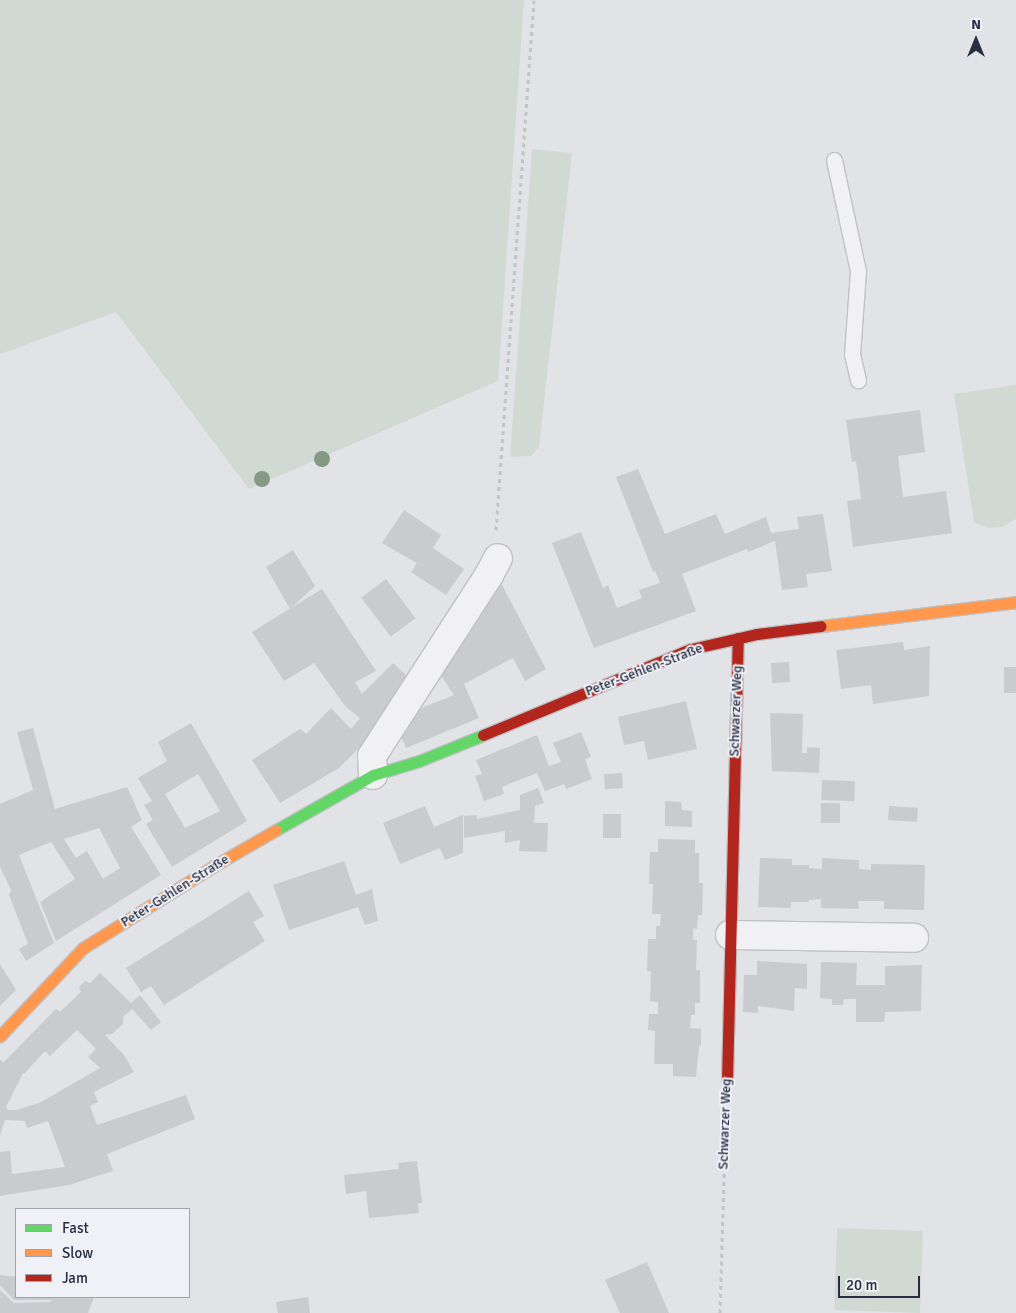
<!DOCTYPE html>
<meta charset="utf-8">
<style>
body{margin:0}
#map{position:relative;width:1016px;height:1313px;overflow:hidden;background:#e1e3e7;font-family:Signika,sans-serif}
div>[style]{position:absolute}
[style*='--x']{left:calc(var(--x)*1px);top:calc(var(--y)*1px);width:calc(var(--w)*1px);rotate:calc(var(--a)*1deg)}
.green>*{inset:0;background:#d0dad2;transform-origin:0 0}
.building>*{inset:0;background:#c9cbcf;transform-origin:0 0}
.path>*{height:3px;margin-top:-1.5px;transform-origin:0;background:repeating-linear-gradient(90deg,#c3c4ca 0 4px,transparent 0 8px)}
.roads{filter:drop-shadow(1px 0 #bfc1c5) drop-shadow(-1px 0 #bfc1c5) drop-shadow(0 1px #bfc1c5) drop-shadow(0 -1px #bfc1c5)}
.lane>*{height:15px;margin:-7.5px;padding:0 7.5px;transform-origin:7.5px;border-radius:7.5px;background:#f1f1f3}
.street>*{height:28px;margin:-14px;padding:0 14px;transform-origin:14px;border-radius:14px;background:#f1f1f3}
.fast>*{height:11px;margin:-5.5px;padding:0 5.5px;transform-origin:5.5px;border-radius:5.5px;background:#63d668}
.slow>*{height:11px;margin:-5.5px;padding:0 5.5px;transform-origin:5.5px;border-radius:5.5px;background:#ff974d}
.jam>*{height:11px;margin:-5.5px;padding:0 5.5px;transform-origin:5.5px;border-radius:5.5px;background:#b3261e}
.trees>*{width:16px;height:16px;margin:-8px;border-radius:50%;background:#849a85}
span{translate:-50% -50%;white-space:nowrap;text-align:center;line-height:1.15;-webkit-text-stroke:4px #eff1f7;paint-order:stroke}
.street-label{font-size:14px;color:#272e41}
.legend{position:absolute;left:15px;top:1208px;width:175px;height:90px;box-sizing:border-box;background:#eff1f7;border:1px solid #9fa3ae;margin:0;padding:6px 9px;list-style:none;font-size:15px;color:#272e41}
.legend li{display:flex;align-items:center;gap:10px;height:25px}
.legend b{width:25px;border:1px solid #9fa3ae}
.north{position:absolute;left:951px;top:15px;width:50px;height:50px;-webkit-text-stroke:4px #eff1f7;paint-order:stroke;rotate:0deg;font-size:14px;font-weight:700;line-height:20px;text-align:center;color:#272e41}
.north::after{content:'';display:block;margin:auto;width:18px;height:22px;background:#272e41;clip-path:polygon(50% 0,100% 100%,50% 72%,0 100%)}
.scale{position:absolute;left:838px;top:1276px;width:82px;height:22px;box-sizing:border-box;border:2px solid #272e41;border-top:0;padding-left:6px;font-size:15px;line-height:18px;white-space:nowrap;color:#272e41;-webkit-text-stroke:4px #eff1f7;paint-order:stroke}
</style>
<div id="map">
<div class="green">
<div style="clip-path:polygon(0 0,524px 0,498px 381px,249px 489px,116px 312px,0 354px)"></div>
<div style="clip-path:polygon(532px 149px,572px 153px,539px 447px,531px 456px,510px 457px)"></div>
<div style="clip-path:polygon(1016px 385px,1016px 519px,1002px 527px,988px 528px,974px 522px,954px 394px)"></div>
<div style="left:923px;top:1231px;width:82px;height:86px;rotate:92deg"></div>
</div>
<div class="building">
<div style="clip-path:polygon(920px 410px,925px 452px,898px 456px,903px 497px,946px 491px,952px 533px,853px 547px,847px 501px,861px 499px,856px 461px,852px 462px,846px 420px)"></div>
<div style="clip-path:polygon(638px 469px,665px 534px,716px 514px,725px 534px,766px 517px,771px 533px,799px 529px,797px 517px,823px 514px,832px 571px,806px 574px,808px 587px,782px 590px,775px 541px,748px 552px,747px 549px,682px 574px,696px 611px,594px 648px,552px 543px,581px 532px,603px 588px,608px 585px,617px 608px,642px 598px,639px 590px,660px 583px,655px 571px,653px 572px,616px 477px)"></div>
<div style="clip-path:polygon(404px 510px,441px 535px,433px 548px,464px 569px,446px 595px,411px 572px,417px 563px,382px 543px)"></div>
<div style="clip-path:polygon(293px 550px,315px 586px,290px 609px,266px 567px)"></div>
<div style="left:386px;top:579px;width:49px;height:31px;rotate:53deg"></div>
<div style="clip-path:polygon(500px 581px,546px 669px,525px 681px,513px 658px,464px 684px,479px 718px,406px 748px,400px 734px,408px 730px,405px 726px,414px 711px,454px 695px,440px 674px)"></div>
<div style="clip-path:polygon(322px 589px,376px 671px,355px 682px,362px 694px,393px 663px,408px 677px,364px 743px,339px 768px,280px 803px,252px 760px,300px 729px,306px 734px,331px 708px,351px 729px,360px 718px,346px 707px,314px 663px,284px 681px,252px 632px)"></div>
<div style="clip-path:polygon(903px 642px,904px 650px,930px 646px,929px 696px,873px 704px,871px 685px,841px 689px,836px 650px)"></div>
<div style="left:789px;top:662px;width:20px;height:18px;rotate:87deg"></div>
<div style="left:1004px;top:667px;width:12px;height:26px"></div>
<div style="clip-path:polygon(686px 701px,697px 749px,648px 760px,644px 741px,624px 745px,618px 717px)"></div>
<div style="clip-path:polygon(770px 713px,803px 714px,802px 753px,807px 753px,807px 747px,820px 748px,819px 773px,772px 771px)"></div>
<div style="clip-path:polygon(evenodd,191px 723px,247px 821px,172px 867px,146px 824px,153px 820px,144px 805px,152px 801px,138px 778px,167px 761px,158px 742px,191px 723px,198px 774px,220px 811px,185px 828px,165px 794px,198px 774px)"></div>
<div style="clip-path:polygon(evenodd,33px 728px,55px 809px,127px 787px,142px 820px,131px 827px,161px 875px,56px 941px,40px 902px,75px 879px,51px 842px,19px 855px,54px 943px,26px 961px,19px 949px,28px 944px,9px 895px,11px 890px,0 867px,0 804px,33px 790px,17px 732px,33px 728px,99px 828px,120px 868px,103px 879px,87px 851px,76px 858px,64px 839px,99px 828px)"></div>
<div style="clip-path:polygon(581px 732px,591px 757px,585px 759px,592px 779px,566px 789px,564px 784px,545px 791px,537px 773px,502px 787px,504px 794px,484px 801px,475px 776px,482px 774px,476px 760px,537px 735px,549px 766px,561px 762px,553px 743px)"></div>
<div style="left:622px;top:773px;width:15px;height:18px;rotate:86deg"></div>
<div style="left:822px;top:780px;width:33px;height:20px;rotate:2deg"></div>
<div style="clip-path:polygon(538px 788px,544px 803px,535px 806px,534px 823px,548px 823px,547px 852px,519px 851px,520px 840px,505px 843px,505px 831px,464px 838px,464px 816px,477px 815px,477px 819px,520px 810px,520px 795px)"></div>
<div style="clip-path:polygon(665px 801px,681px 802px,682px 810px,692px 811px,692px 827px,665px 826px)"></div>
<div style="left:821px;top:803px;width:19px;height:20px"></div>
<div style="clip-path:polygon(425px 806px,434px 827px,463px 815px,463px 853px,445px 860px,440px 848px,400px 864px,383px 823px)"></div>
<div style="left:889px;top:806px;width:29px;height:14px;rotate:4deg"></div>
<div style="left:603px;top:814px;width:18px;height:24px"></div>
<div style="clip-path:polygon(658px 839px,695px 840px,695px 853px,699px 853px,699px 883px,703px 883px,702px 915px,698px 915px,697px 929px,693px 928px,693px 940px,697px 940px,696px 970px,700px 970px,700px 1003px,695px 1003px,695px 1015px,691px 1015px,690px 1028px,701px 1029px,701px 1045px,699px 1046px,696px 1077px,673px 1076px,673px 1064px,654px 1064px,655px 1031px,648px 1030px,649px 1014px,658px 1014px,658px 1002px,650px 1001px,651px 971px,647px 971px,648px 939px,656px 939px,656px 926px,660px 926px,661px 914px,652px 914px,653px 884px,649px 884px,650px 852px,658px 852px)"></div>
<div style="clip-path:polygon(760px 858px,792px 859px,792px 865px,809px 865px,809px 868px,822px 869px,822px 858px,859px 860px,859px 869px,871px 870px,871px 864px,925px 865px,924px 910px,884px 909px,884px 901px,858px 901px,859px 909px,821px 908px,821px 899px,809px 900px,809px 902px,791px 902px,791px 908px,758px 907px)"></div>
<div style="clip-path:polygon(344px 861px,356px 895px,372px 889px,378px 921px,365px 925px,358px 907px,289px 930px,273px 885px)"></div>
<div style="clip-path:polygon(249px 891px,264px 916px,253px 922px,265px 941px,164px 1005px,151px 986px,141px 992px,126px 968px)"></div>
<div style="clip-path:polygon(757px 961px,807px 964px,807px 989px,795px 988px,794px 1011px,758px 1006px,758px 1013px,743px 1012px,744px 975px,757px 975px)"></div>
<div style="clip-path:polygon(821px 962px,857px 963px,856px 985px,885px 985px,885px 966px,922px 965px,921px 1011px,885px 1012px,884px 1022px,856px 1022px,856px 999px,844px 999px,843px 1005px,832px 1005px,832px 999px,820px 998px)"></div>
<div style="clip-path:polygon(0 964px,16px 990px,0 1006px)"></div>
<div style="clip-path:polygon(evenodd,100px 973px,131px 1003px,140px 995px,161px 1022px,151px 1030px,132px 1009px,123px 1017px,123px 1024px,112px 1034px,105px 1035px,124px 1055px,134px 1072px,94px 1092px,98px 1102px,90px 1106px,97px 1125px,186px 1095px,195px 1119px,107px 1154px,113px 1171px,69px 1185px,0 1196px,0 1152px,10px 1151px,12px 1174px,65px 1167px,48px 1121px,27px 1128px,25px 1121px,5px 1120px,0 1136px,0 1060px,4px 1062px,56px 1009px,60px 1012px,81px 992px,79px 987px,85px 981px,90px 983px,100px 973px,77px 1030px,96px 1049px,88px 1057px,100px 1068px,41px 1102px,17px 1110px,8px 1110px,6px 1107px,23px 1073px,24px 1074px,45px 1051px,50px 1056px,77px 1030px)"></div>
<div style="clip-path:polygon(417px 1161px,422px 1203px,418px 1203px,419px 1213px,369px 1218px,366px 1191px,346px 1194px,344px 1175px,399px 1169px,398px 1163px)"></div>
<div style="clip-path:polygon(647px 1262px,669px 1313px,620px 1313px,605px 1280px)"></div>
<div style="clip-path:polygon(0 1275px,16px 1277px,16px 1297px,94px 1297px,88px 1313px,0 1313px,0 1290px,14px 1303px,50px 1302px,51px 1300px,14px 1300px,0 1285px)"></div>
<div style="clip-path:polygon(308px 1297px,310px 1313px,278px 1313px,276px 1302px)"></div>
</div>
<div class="path">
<div style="--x:496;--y:530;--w:531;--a:-85.9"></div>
<div style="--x:720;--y:1313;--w:207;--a:-88.3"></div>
</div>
<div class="roads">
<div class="lane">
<div style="--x:834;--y:160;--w:114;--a:77.8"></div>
<div style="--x:858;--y:271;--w:83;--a:94.1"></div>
<div style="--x:852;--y:354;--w:27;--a:77"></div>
</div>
<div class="street">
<div style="--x:373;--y:775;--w:19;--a:-93"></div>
<div style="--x:372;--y:756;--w:216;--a:-57.1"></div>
<div style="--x:489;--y:575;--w:19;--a:-62"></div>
<div style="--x:730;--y:935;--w:184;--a:0.9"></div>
</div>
<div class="fast">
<div style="--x:276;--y:830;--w:112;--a:-29.6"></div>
<div style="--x:373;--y:775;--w:48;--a:-16.9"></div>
<div style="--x:419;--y:761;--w:69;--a:-22.1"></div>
</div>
<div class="slow">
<div style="--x:821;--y:626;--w:196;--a:-7"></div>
<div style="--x:0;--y:1036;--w:121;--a:-46.7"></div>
<div style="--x:83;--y:948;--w:158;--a:-32.1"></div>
<div style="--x:217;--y:864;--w:68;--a:-30"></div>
</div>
<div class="jam">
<div style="--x:483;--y:735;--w:225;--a:-22.5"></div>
<div style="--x:691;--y:649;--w:68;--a:-12.8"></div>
<div style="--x:757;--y:634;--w:64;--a:-7.1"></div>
<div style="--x:727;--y:1080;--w:442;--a:-88.6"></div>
</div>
</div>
<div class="trees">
<div style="left:322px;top:459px"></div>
<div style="left:262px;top:479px"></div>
</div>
<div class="street-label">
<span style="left:644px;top:670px;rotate:-21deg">Peter-Gehlen-Straße</span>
<span style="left:736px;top:711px;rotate:-88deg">Schwarzer Weg</span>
<span style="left:175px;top:891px;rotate:-32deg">Peter-Gehlen-Straße</span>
<span style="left:725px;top:1124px;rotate:-88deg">Schwarzer Weg</span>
</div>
<ul class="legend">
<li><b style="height:6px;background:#63d668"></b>Fast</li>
<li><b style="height:6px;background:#ff974d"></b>Slow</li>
<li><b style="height:6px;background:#b3261e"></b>Jam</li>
</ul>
<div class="north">N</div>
<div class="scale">20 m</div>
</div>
